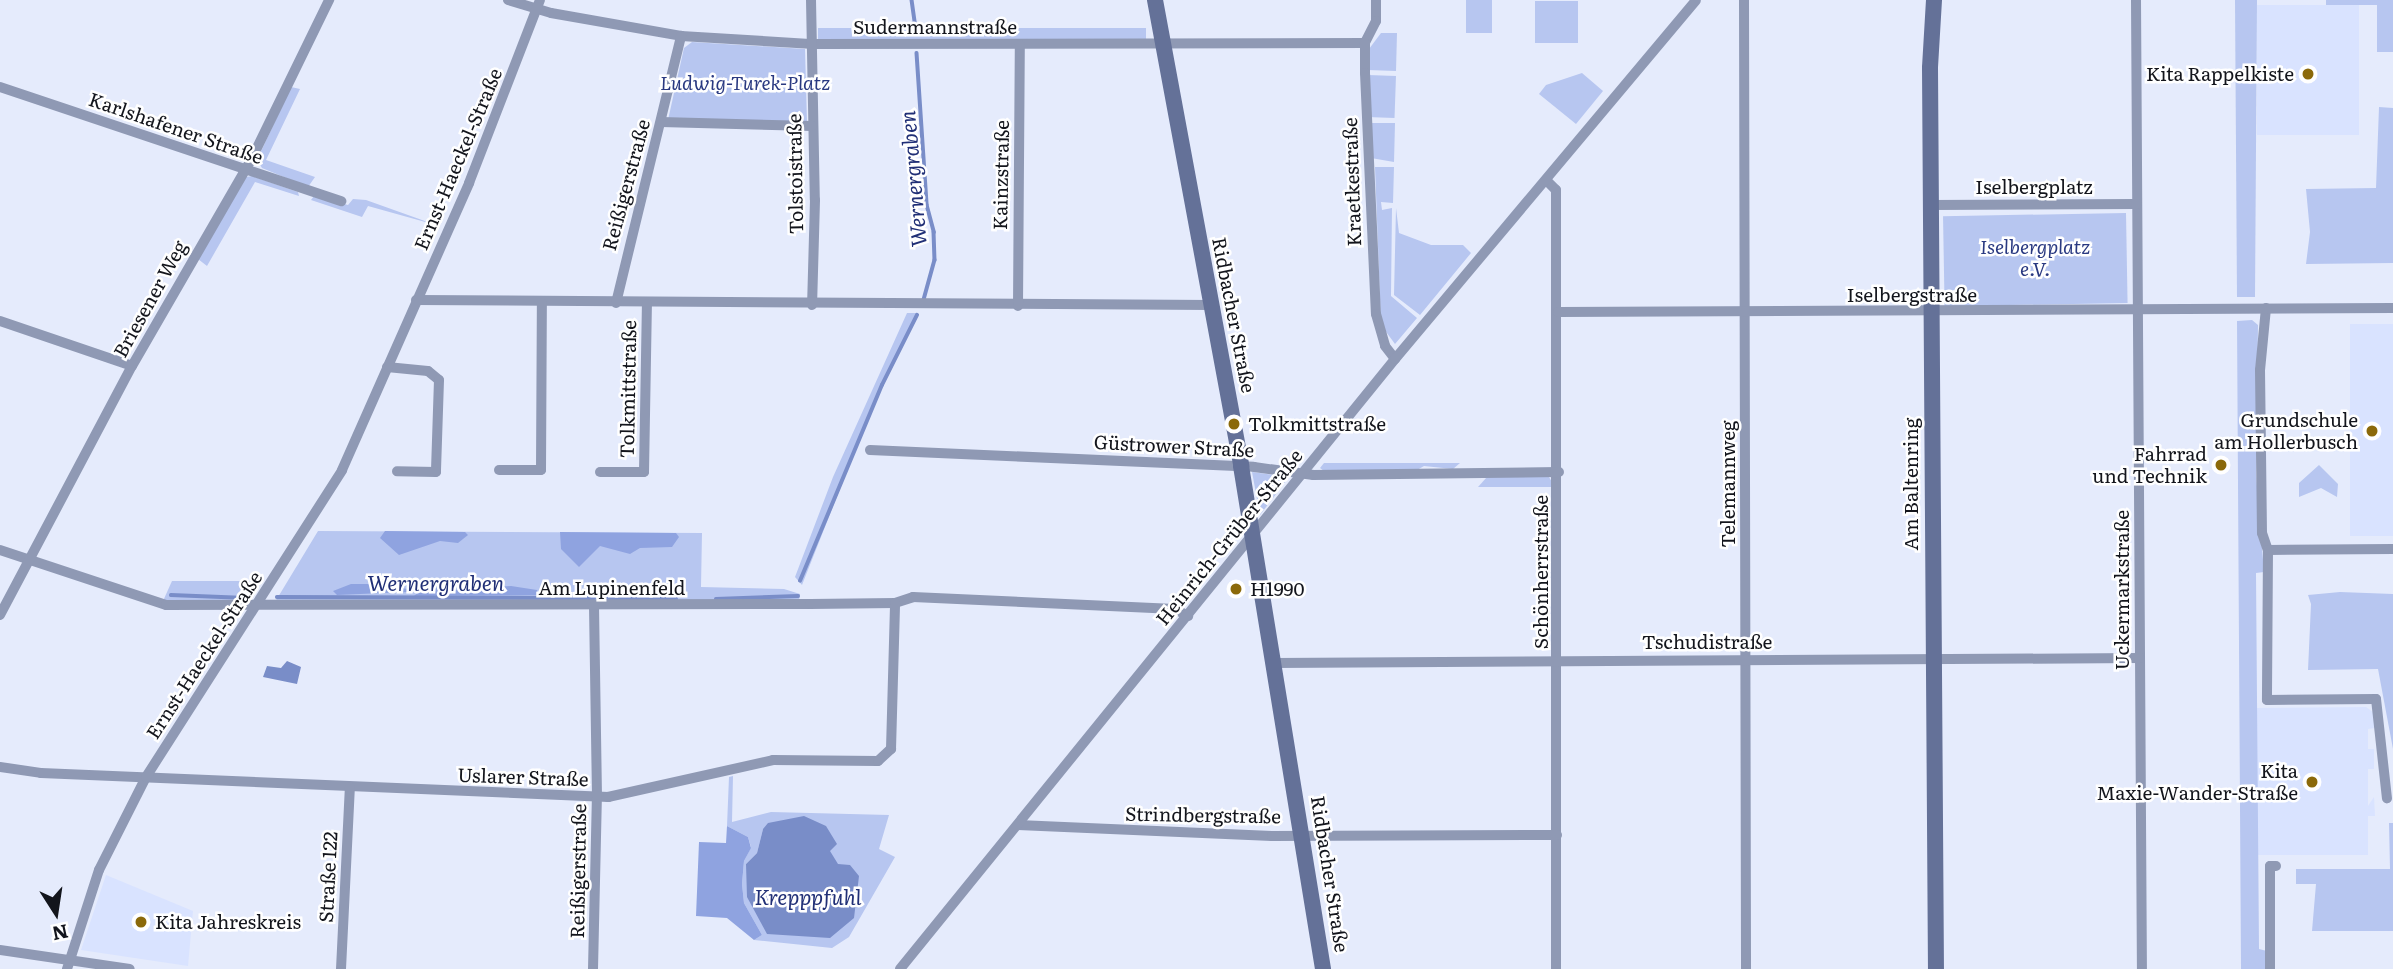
<!DOCTYPE html>
<meta charset="utf-8">
<style>
body{margin:0}
#map{position:relative;width:2393px;height:969px;overflow:hidden;background:#e5ebfc;font-family:Literata,serif}
div>[style]{position:absolute}
[style*='--x']{left:calc(var(--x)*1px);top:calc(var(--y)*1px);width:calc(var(--w)*1px);rotate:calc(var(--a)*1deg)}
.built>*{inset:0;background:#d9e3ff;transform-origin:0 0}
.green>*{inset:0;background:#b7c6f0;transform-origin:0 0}
.forest>*{inset:0;background:#8fa3e0}
.water>*{inset:0;background:#798dc8}
.stream>*{height:3.5px;margin:-1.75px;padding:0 1.75px;transform-origin:1.75px;border-radius:1.75px;background:#798dc8}
.street>*{height:10px;margin:-5px;padding:0 5px;transform-origin:5px;border-radius:5px;background:#8f99b4}
.secondary>*{height:16px;margin:-8px;padding:0 8px;transform-origin:8px;border-radius:8px;background:#647198}
.dots>*{width:19px;height:19px;translate:-50% -50%;box-sizing:border-box;border:4px solid #fff;border-radius:50%}
span{translate:-50% -50%;white-space:nowrap;text-align:center;line-height:1.15;-webkit-text-stroke:5px #fff;paint-order:stroke}
.street-label{font-size:19px;color:#13151c}
.poi-label{font-size:19px;color:#13151c}
.right{translate:-100% -50%;text-align:right}
.left{translate:0 -50%;text-align:left}
.park-label{font-size:19px;color:#293981;font-style:italic}
.water-label{font-size:21px;color:#202f76;font-style:italic}
.north{position:absolute;left:21px;top:878px;width:70px;height:70px;-webkit-text-stroke:5px #fff;paint-order:stroke;rotate:168deg;font-size:19px;font-weight:700;line-height:28px;text-align:center;color:#13151c}
.north::after{content:'';display:block;margin:auto;width:24px;height:32px;background:#13151c;clip-path:polygon(50% 0,100% 100%,50% 72%,0 100%)}
</style>
<div id="map">
<div class="built">
<div style="left:2257px;top:5px;width:102px;height:130px"></div>
<div style="left:2393px;top:324px;width:212px;height:43px;rotate:90deg"></div>
<div style="clip-path:polygon(2366px 707px,2373px 712px,2375px 728px,2368px 729px,2368px 749px,2374px 749px,2374px 769px,2368px 769px,2368px 806px,2374px 797px,2375px 816px,2368px 816px,2368px 855px,2257px 855px,2255px 708px)"></div>
<div style="clip-path:polygon(106px 875px,193px 911px,188px 966px,81px 950px)"></div>
</div>
<div class="green">
<div style="left:1466px;top:0;width:26px;height:33px"></div>
<div style="clip-path:polygon(2235px 0,2257px 0,2255px 297px,2237px 297px)"></div>
<div style="clip-path:polygon(2326px 0,2393px 0,2393px 52px,2377px 52px,2377px 5px,2326px 5px)"></div>
<div style="left:1535px;top:1px;width:43px;height:42px"></div>
<div style="left:818px;top:28px;width:328px;height:11px"></div>
<div style="clip-path:polygon(1381px 33px,1397px 33px,1396px 71px,1368px 70px,1369px 49px)"></div>
<div style="clip-path:polygon(692px 42px,805px 49px,807px 123px,668px 120px,684px 48px)"></div>
<div style="clip-path:polygon(1582px 73px,1603px 91px,1576px 124px,1539px 94px,1546px 85px)"></div>
<div style="left:1368px;top:75px;width:28px;height:42px;rotate:2deg"></div>
<div style="clip-path:polygon(291px 87px,300px 89px,266px 160px,315px 177px,308px 187px,262px 168px,257px 160px)"></div>
<div style="clip-path:polygon(2379px 107px,2393px 108px,2393px 263px,2306px 264px,2310px 232px,2306px 189px,2376px 188px)"></div>
<div style="clip-path:polygon(1370px 123px,1395px 123px,1394px 162px,1371px 158px)"></div>
<div style="clip-path:polygon(1375px 167px,1394px 167px,1393px 203px,1381px 202px,1382px 210px,1392px 208px,1391px 296px,1417px 318px,1395px 344px,1381px 325px)"></div>
<div style="clip-path:polygon(252px 176px,298px 192px,299px 196px,255px 182px,207px 266px,198px 259px,246px 177px)"></div>
<div style="clip-path:polygon(314px 196px,348px 205px,353px 199px,366px 200px,436px 225px,368px 206px,362px 217px,311px 200px)"></div>
<div style="clip-path:polygon(1396px 208px,1399px 233px,1431px 245px,1463px 245px,1471px 253px,1420px 315px,1394px 295px)"></div>
<div style="left:2126px;top:213px;width:90px;height:183px;rotate:89deg"></div>
<div style="clip-path:polygon(907px 313px,918px 313px,874px 403px,802px 585px,795px 577px,833px 477px)"></div>
<div style="clip-path:polygon(2252px 320px,2258px 325px,2256px 474px,2264px 572px,2256px 573px,2259px 949px,2267px 951px,2267px 969px,2241px 969px,2237px 321px)"></div>
<div style="clip-path:polygon(1324px 463px,1460px 463px,1453px 469px,1424px 466px,1417px 470px,1324px 471px,1320px 468px)"></div>
<div style="clip-path:polygon(2319px 465px,2338px 484px,2337px 497px,2321px 488px,2299px 497px,2299px 483px)"></div>
<div style="clip-path:polygon(1252px 472px,1289px 477px,1260px 515px)"></div>
<div style="clip-path:polygon(1487px 477px,1549px 477px,1555px 487px,1478px 487px)"></div>
<div style="clip-path:polygon(318px 531px,702px 533px,701px 587px,784px 589px,800px 594px,799px 600px,275px 602px)"></div>
<div style="clip-path:polygon(172px 581px,259px 581px,246px 602px,163px 601px)"></div>
<div style="clip-path:polygon(2340px 592px,2393px 594px,2393px 749px,2378px 669px,2308px 670px,2311px 604px,2308px 595px)"></div>
<div style="clip-path:polygon(evenodd,733px 776px,732px 822px,771px 812px,889px 815px,879px 849px,895px 857px,849px 937px,832px 948px,754px 940px,762px 935px,744px 903px,742px 884px,744px 861px,751px 847px,748px 837px,727px 826px,729px 777px,733px 776px,763px 829px,799px 836px,785px 834px,780px 848px,802px 862px,746px 864px,757px 853px,763px 829px)"></div>
<div style="clip-path:polygon(2389px 823px,2393px 823px,2393px 931px,2312px 931px,2316px 884px,2296px 884px,2296px 869px,2390px 869px)"></div>
</div>
<div class="forest">
<div style="clip-path:polygon(385px 531px,465px 532px,468px 535px,458px 543px,440px 541px,399px 555px,380px 538px)"></div>
<div style="clip-path:polygon(560px 532px,676px 533px,679px 537px,672px 547px,640px 548px,630px 554px,600px 546px,579px 567px,561px 549px)"></div>
<div style="clip-path:polygon(393px 577px,401px 588px,408px 589px,407px 592px,337px 595px,333px 591px,351px 584px,386px 584px)"></div>
<div style="clip-path:polygon(434px 579px,453px 590px,511px 586px,537px 590px,538px 595px,414px 596px)"></div>
<div style="clip-path:polygon(727px 826px,748px 837px,751px 848px,744px 861px,742px 884px,744px 903px,762px 935px,754px 940px,727px 918px,696px 916px,699px 842px,726px 843px)"></div>
</div>
<div class="water">
<div style="clip-path:polygon(287px 661px,301px 667px,297px 684px,263px 677px,267px 666px,281px 668px)"></div>
<div style="clip-path:polygon(804px 816px,826px 826px,837px 844px,830px 851px,838px 864px,850px 865px,859px 876px,854px 918px,830px 938px,767px 934px,747px 897px,746px 864px,757px 853px,763px 829px,768px 823px)"></div>
</div>
<div class="stream">
<div style="--x:912;--y:0;--w:27;--a:82"></div>
<div style="--x:917;--y:53;--w:152;--a:86.2"></div>
<div style="--x:927;--y:205;--w:28;--a:75"></div>
<div style="--x:934;--y:232;--w:28;--a:88"></div>
<div style="--x:935;--y:260;--w:41;--a:105.4"></div>
<div style="--x:800;--y:581;--w:212;--a:-67.3"></div>
<div style="--x:882;--y:385;--w:78;--a:-63.4"></div>
<div style="--x:171;--y:595;--w:75;--a:2.3"></div>
<div style="--x:277;--y:597;--w:317;--a:0.2"></div>
<div style="--x:599;--y:598;--w:77;--a:0.7"></div>
<div style="--x:716;--y:599;--w:82;--a:-2.1"></div>
</div>
<div class="street">
<div style="--x:508;--y:0;--w:45;--a:16.8"></div>
<div style="--x:551;--y:13;--w:132;--a:10"></div>
<div style="--x:681;--y:36;--w:129;--a:3.5"></div>
<div style="--x:810;--y:44;--w:555;--a:-0.1"></div>
<div style="--x:811;--y:0;--w:200;--a:88.9"></div>
<div style="--x:815;--y:200;--w:105;--a:91.6"></div>
<div style="--x:1376;--y:0;--w:21;--a:90"></div>
<div style="--x:1376;--y:21;--w:25;--a:117"></div>
<div style="--x:1365;--y:43;--w:30;--a:90"></div>
<div style="--x:1365;--y:73;--w:241;--a:87.4"></div>
<div style="--x:1376;--y:314;--w:33;--a:74"></div>
<div style="--x:1385;--y:346;--w:16;--a:52"></div>
<div style="--x:1744;--y:0;--w:969;--a:89.88"></div>
<div style="--x:2136;--y:0;--w:969;--a:89.65"></div>
<div style="--x:0;--y:87;--w:360;--a:18.5"></div>
<div style="--x:661;--y:122;--w:151;--a:1.5"></div>
<div style="--x:1546;--y:180;--w:14;--a:45"></div>
<div style="--x:1556;--y:190;--w:779;--a:90"></div>
<div style="--x:1931;--y:205;--w:206;--a:-0.3"></div>
<div style="--x:416;--y:300;--w:795;--a:0.36"></div>
<div style="--x:616;--y:303;--w:275;--a:-76.3"></div>
<div style="--x:1018;--y:306;--w:261;--a:-89.6"></div>
<div style="--x:2266;--y:308;--w:62;--a:95.5"></div>
<div style="--x:2260;--y:370;--w:163;--a:89.3"></div>
<div style="--x:2262;--y:533;--w:18;--a:71"></div>
<div style="--x:2268;--y:550;--w:150;--a:90.4"></div>
<div style="--x:2267;--y:700;--w:109;--a:-0.5"></div>
<div style="--x:2376;--y:699;--w:100;--a:83.7"></div>
<div style="--x:1558;--y:312;--w:835;--a:-0.27"></div>
<div style="--x:0;--y:321;--w:139;--a:18.8"></div>
<div style="--x:387;--y:367;--w:41;--a:5.6"></div>
<div style="--x:428;--y:371;--w:14;--a:39"></div>
<div style="--x:439;--y:380;--w:92;--a:91.9"></div>
<div style="--x:436;--y:472;--w:39;--a:-179"></div>
<div style="--x:870;--y:450;--w:384;--a:2.5"></div>
<div style="--x:1254;--y:467;--w:60;--a:7.7"></div>
<div style="--x:1313;--y:475;--w:246;--a:-0.7"></div>
<div style="--x:499;--y:470;--w:42;--a:0"></div>
<div style="--x:541;--y:470;--w:167;--a:-89.7"></div>
<div style="--x:600;--y:472;--w:44;--a:0"></div>
<div style="--x:644;--y:472;--w:168;--a:-89"></div>
<div style="--x:0;--y:550;--w:175;--a:18.3"></div>
<div style="--x:166;--y:605;--w:644;--a:-0.09"></div>
<div style="--x:810;--y:604;--w:85;--a:-0.7"></div>
<div style="--x:895;--y:603;--w:19;--a:-18"></div>
<div style="--x:913;--y:597;--w:262;--a:2.6"></div>
<div style="--x:1175;--y:609;--w:15;--a:28"></div>
<div style="--x:2268;--y:550;--w:125;--a:-0.5"></div>
<div style="--x:0;--y:615;--w:282;--a:-62.1"></div>
<div style="--x:132;--y:366;--w:242;--a:-60"></div>
<div style="--x:253;--y:156;--w:174;--a:-64"></div>
<div style="--x:1274;--y:663;--w:866;--a:-0.33"></div>
<div style="--x:0;--y:767;--w:41;--a:8.3"></div>
<div style="--x:41;--y:773;--w:568;--a:2.42"></div>
<div style="--x:608;--y:797;--w:169;--a:-12.6"></div>
<div style="--x:773;--y:760;--w:105;--a:0.5"></div>
<div style="--x:878;--y:761;--w:18;--a:-43"></div>
<div style="--x:891;--y:749;--w:146;--a:-88.4"></div>
<div style="--x:1018;--y:825;--w:254;--a:2.5"></div>
<div style="--x:1272;--y:836;--w:285;--a:-0.2"></div>
<div style="--x:0;--y:950;--w:131;--a:8.3"></div>
<div style="--x:67;--y:969;--w:104;--a:-72.1"></div>
<div style="--x:99;--y:870;--w:104;--a:-63.2"></div>
<div style="--x:146;--y:777;--w:364;--a:-57.4"></div>
<div style="--x:342;--y:470;--w:314;--a:-66.1"></div>
<div style="--x:469;--y:183;--w:196;--a:-68.8"></div>
<div style="--x:341;--y:969;--w:182;--a:-87.2"></div>
<div style="--x:593;--y:969;--w:172;--a:-88.7"></div>
<div style="--x:597;--y:797;--w:191;--a:-90.9"></div>
<div style="--x:900;--y:969;--w:786;--a:-50.94"></div>
<div style="--x:1395;--y:359;--w:468;--a:-50"></div>
<div style="--x:2270;--y:969;--w:103;--a:-90"></div>
<div style="--x:2270;--y:866;--w:6;--a:0"></div>
</div>
<div class="secondary">
<div style="--x:1155;--y:0;--w:474;--a:79.5"></div>
<div style="--x:1241;--y:466;--w:510;--a:80.74"></div>
<div style="--x:1934;--y:0;--w:68;--a:93.4"></div>
<div style="--x:1930;--y:68;--w:901;--a:89.62"></div>
</div>
<div class="dots">
<div style="left:2308px;top:74px;background:#8b690a"></div>
<div style="left:1234px;top:424px;background:#8b690a"></div>
<div style="left:2372px;top:431px;background:#8b690a"></div>
<div style="left:2221px;top:465px;background:#8b690a"></div>
<div style="left:1236px;top:589px;background:#8b690a"></div>
<div style="left:2312px;top:782px;background:#8b690a"></div>
<div style="left:141px;top:922px;background:#8b690a"></div>
</div>
<div class="street-label">
<span style="left:935px;top:27px">Sudermannstraße</span>
<span style="left:176px;top:128px;rotate:19deg">Karlshafener Straße</span>
<span style="left:458px;top:159px;rotate:-67deg">Ernst-Haeckel-Straße</span>
<span style="left:795px;top:174px;rotate:-91deg">Tolstoistraße</span>
<span style="left:1001px;top:175px;rotate:-89deg">Kainzstraße</span>
<span style="left:1352px;top:182px;rotate:-92deg">Kraetkestraße</span>
<span style="left:626px;top:185px;rotate:-75deg">Reißigerstraße</span>
<span style="left:2034px;top:187px">Iselbergplatz</span>
<span style="left:1912px;top:295px">Iselbergstraße</span>
<span style="left:150px;top:299px;rotate:-61deg">Briesener Weg</span>
<span style="left:1234px;top:315px;rotate:79deg">Ridbacher Straße</span>
<span style="left:628px;top:389px;rotate:-89deg">Tolkmittstraße</span>
<span style="left:1174px;top:446px;rotate:3deg">Güstrower Straße</span>
<span style="left:1728px;top:484px;rotate:-90deg">Telemannweg</span>
<span style="left:1911px;top:484px;rotate:-90deg">Am Baltenring</span>
<span style="left:1229px;top:537px;rotate:-51deg">Heinrich-Grüber-Straße</span>
<span style="left:1541px;top:572px;rotate:-90deg">Schönherrstraße</span>
<span style="left:612px;top:588px">Am Lupinenfeld</span>
<span style="left:2122px;top:590px;rotate:-90deg">Uckermarkstraße</span>
<span style="left:1707px;top:642px">Tschudistraße</span>
<span style="left:204px;top:655px;rotate:-57deg">Ernst-Haeckel-Straße</span>
<span style="left:523px;top:777px;rotate:2deg">Uslarer Straße</span>
<span style="left:1203px;top:815px;rotate:1deg">Strindbergstraße</span>
<span style="left:578px;top:871px;rotate:-89deg">Reißigerstraße</span>
<span style="left:1330px;top:874px;rotate:81deg">Ridbacher Straße</span>
<span style="left:328px;top:877px;rotate:-87deg">Straße 122</span>
</div>
<div class="poi-label">
<span class="right" style="left:2294px;top:74px">Kita Rappelkiste</span>
<span class="right" style="left:2358px;top:431px">Grundschule<br>am Hollerbusch</span>
<span class="left" style="left:1248px;top:424px">Tolkmittstraße</span>
<span class="right" style="left:2207px;top:465px">Fahrrad<br>und Technik</span>
<span class="left" style="left:1250px;top:589px">H1990</span>
<span class="right" style="left:2298px;top:782px">Kita<br>Maxie-Wander-Straße</span>
<span class="left" style="left:155px;top:922px">Kita Jahreskreis</span>
</div>
<div class="park-label">
<span style="left:745px;top:83px">Ludwig-Turek-Platz</span>
<span style="left:2035px;top:258px">Iselbergplatz<br>e.V.</span>
</div>
<div class="water-label">
<span style="left:912px;top:179px;rotate:-95deg">Wernergraben</span>
<span style="left:436px;top:582px">Wernergraben</span>
<span style="left:808px;top:896px">Krepppfuhl</span>
</div>
<div class="north">N</div>
</div>
